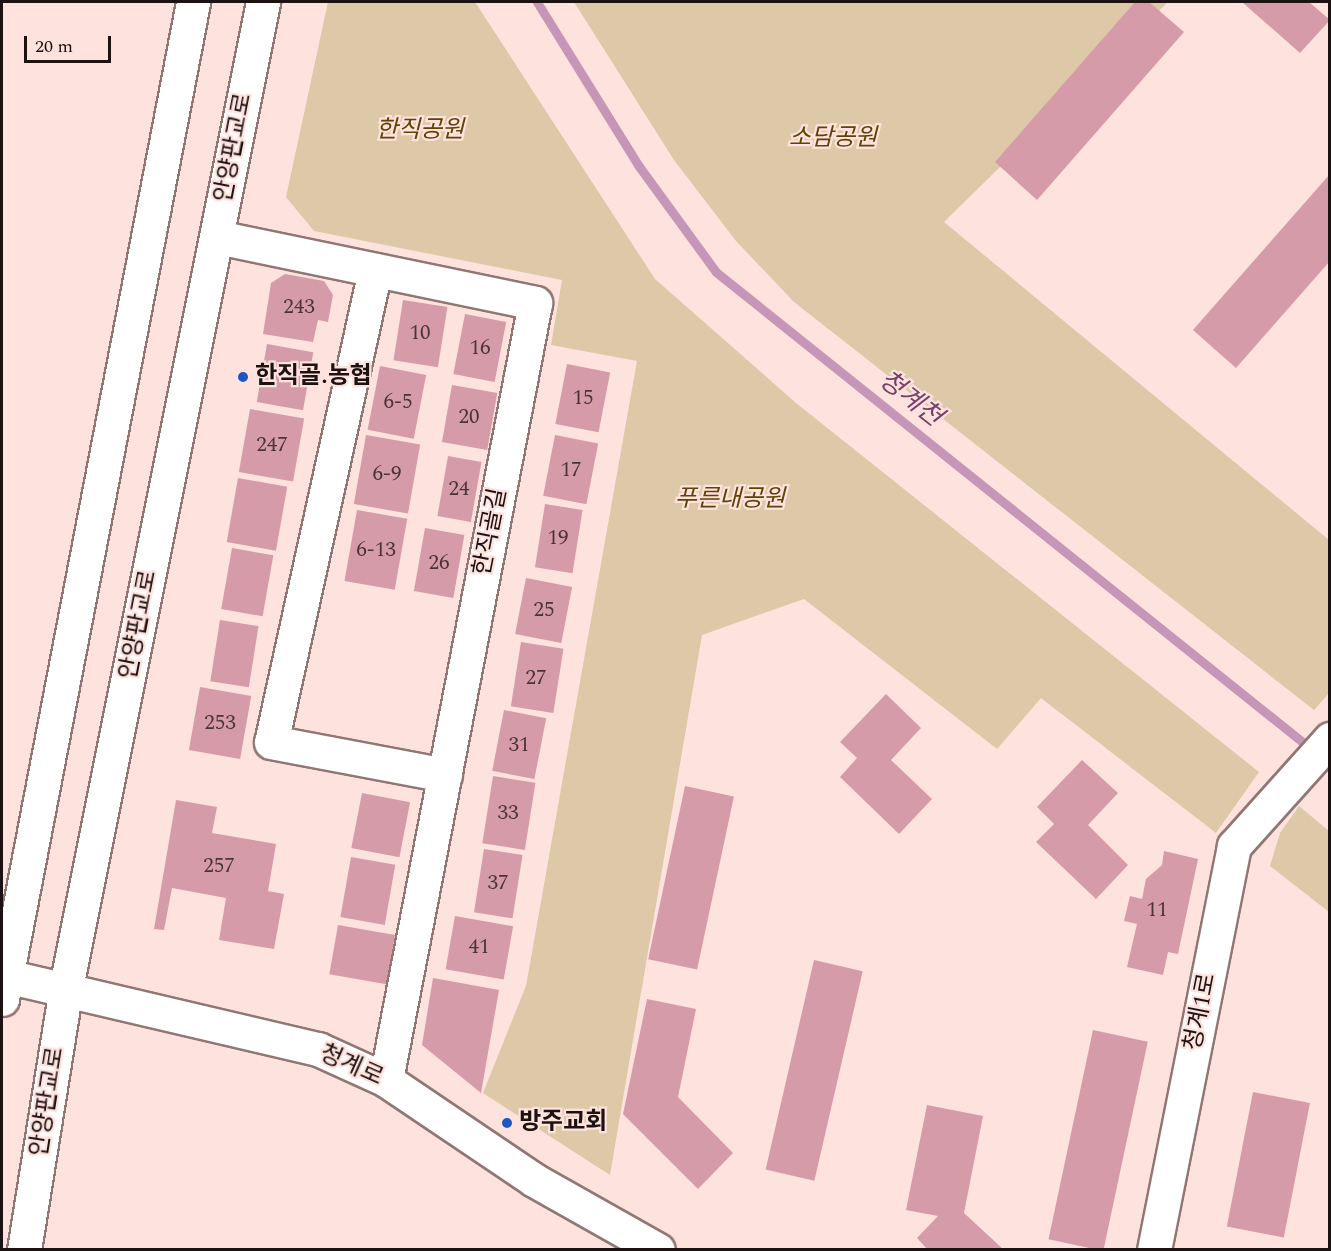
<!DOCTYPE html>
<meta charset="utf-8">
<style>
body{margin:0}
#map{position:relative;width:1331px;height:1251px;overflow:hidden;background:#fee2dd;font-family:Spectral,"Noto Sans KR",serif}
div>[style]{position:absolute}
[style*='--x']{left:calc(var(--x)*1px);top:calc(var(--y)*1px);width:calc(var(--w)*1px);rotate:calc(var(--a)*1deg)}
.green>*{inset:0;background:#ddc8a8}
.stream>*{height:9px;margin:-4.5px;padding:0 4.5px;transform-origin:4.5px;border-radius:4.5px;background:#c596b7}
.building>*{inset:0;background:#d59ba9;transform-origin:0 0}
.roads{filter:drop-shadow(2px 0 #907773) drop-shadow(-2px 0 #907773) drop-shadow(0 2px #907773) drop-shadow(0 -2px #907773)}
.minor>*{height:33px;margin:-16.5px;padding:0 16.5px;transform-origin:16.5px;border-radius:16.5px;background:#fff}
.major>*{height:33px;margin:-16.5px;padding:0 16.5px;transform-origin:16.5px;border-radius:16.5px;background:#fff}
.dots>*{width:16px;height:16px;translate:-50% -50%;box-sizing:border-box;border:3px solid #fee2dd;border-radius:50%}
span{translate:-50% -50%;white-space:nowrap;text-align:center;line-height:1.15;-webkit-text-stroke:4.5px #fee2dd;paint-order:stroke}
.number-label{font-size:21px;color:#4a3437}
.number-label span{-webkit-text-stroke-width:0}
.park-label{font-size:24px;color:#604204;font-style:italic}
.street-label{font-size:24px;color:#1b1211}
.poi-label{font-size:24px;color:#1b1211;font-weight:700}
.left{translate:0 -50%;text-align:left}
.water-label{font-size:26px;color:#7a3e6b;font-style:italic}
.frame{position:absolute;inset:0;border:3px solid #1b1211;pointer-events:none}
.scale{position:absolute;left:24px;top:36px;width:87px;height:27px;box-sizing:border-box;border:3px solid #1b1211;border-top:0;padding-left:8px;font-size:18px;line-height:21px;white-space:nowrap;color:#1b1211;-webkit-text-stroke:4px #fee2dd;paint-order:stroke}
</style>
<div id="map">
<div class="green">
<div style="clip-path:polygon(328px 2px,475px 2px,655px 279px,796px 403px,1259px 772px,1216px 833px,1041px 698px,997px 749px,804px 599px,702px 635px,610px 1175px,483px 1093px,526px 986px,637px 361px,551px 345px,562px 280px,314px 231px,286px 197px)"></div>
<div style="clip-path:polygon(574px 2px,1168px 2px,944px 222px,1329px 540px,1329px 693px,1314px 710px,794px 302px,736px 241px,674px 160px)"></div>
<div style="clip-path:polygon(1299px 806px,1329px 831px,1329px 912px,1270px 866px,1280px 833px)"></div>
</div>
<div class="stream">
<div style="--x:537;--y:2;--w:192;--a:58.2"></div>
<div style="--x:638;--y:165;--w:132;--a:53.9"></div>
<div style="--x:716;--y:272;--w:787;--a:38.71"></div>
</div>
<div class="building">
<div style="clip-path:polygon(1135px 2px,1149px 2px,1184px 32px,1037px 200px,995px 162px)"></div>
<div style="clip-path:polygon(1242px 2px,1309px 2px,1330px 20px,1300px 53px)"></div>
<div style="clip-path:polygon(1330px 174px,1330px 261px,1236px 368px,1193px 330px)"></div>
<div style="clip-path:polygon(285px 274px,324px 281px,333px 295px,328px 322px,318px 320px,313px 342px,263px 334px,271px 283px)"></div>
<div style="left:403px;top:300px;width:45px;height:61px;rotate:9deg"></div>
<div style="left:465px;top:314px;width:42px;height:61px;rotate:11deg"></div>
<div style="left:267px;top:344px;width:47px;height:59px;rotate:10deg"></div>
<div style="left:567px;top:364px;width:44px;height:61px;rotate:11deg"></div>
<div style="left:380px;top:366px;width:47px;height:65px;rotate:11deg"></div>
<div style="left:452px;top:385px;width:46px;height:58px;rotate:10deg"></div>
<div style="left:250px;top:409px;width:55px;height:64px;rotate:10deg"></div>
<div style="left:366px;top:435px;width:55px;height:70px;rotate:10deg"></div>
<div style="left:555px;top:435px;width:44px;height:62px;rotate:11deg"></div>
<div style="left:448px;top:456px;width:34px;height:61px;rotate:10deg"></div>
<div style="left:238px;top:478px;width:50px;height:65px;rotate:10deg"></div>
<div style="left:545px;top:504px;width:38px;height:64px;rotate:9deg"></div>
<div style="left:357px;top:510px;width:51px;height:72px;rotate:10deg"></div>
<div style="left:425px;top:528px;width:40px;height:64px;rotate:10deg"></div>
<div style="left:232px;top:548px;width:42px;height:62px;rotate:10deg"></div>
<div style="left:526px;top:578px;width:47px;height:57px;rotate:11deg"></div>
<div style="left:220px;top:620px;width:39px;height:62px;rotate:9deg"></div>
<div style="left:521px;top:642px;width:43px;height:65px;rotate:9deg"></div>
<div style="left:200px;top:687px;width:52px;height:64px;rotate:10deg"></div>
<div style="clip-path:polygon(886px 694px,921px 728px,891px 760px,932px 799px,899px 834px,840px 777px,857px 758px,840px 742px)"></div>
<div style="left:504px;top:710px;width:43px;height:62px;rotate:11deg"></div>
<div style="clip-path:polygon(1082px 760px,1118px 793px,1088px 825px,1128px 865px,1096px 899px,1036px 842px,1054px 824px,1037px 807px)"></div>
<div style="left:493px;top:776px;width:43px;height:68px;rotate:9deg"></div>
<div style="left:685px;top:786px;width:50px;height:177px;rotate:12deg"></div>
<div style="left:362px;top:793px;width:49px;height:56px;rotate:11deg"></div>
<div style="clip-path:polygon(176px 800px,217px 807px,212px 833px,276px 844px,268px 891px,284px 894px,274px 949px,219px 940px,226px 898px,172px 888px,164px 930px,154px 929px)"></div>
<div style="left:484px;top:849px;width:39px;height:64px;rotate:9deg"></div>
<div style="clip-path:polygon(1164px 851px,1198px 859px,1178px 954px,1168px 952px,1163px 975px,1127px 967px,1137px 924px,1124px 921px,1130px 896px,1142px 899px,1146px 879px,1162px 865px)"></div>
<div style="left:351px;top:857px;width:45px;height:61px;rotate:10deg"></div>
<div style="left:455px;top:916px;width:59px;height:54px;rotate:10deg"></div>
<div style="left:338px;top:925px;width:58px;height:50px;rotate:10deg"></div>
<div style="left:814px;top:960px;width:50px;height:215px;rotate:13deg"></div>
<div style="clip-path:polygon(433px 978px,499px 990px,481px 1093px,422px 1045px)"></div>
<div style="clip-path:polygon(647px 999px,696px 1009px,678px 1097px,733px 1153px,698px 1189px,623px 1114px)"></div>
<div style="left:1093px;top:1030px;width:56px;height:214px;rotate:12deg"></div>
<div style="left:1253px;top:1092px;width:58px;height:137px;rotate:11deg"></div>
<div style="clip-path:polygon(927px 1105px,983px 1116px,964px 1213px,1004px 1250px,928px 1250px,917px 1238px,938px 1216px,906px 1210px)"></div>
</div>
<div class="roads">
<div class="minor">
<div style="--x:217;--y:237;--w:325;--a:11.7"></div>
<div style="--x:535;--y:303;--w:791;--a:100.86"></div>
<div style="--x:375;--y:270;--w:483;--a:102.4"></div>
<div style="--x:271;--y:742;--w:177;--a:10.7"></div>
<div style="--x:2;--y:975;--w:325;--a:13.2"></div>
<div style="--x:318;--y:1049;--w:75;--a:24.5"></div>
<div style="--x:386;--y:1080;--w:179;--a:34"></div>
<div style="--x:534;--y:1180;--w:142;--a:29.4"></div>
<div style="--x:1154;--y:1250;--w:412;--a:-78.8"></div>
<div style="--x:1234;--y:846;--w:144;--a:-48.1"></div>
</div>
<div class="major">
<div style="--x:2;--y:999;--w:1015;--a:-79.15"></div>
<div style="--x:24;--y:1250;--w:266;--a:-80.9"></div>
<div style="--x:66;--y:987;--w:1005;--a:-78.69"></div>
</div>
</div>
<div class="dots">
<div style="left:243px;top:377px;background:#1d55c2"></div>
<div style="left:507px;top:1123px;background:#1d55c2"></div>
</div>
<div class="number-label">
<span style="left:299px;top:307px">243</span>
<span style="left:420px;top:333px">10</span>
<span style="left:480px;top:348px">16</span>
<span style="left:583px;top:398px">15</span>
<span style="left:398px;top:402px">6-5</span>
<span style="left:469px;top:417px">20</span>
<span style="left:272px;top:445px">247</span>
<span style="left:571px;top:470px">17</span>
<span style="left:387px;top:474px">6-9</span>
<span style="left:459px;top:489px">24</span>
<span style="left:558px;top:538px">19</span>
<span style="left:376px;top:550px">6-13</span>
<span style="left:439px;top:563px">26</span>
<span style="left:544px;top:610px">25</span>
<span style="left:536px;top:678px">27</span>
<span style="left:220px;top:723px">253</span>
<span style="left:519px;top:745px">31</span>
<span style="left:508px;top:813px">33</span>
<span style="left:219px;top:866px">257</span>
<span style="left:498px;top:883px">37</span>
<span style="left:1157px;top:910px">11</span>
<span style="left:479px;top:947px">41</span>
</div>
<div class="park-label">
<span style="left:420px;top:131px">한직공원</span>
<span style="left:833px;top:139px">소담공원</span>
<span style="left:730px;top:500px">푸른내공원</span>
</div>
<div class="street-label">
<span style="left:234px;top:148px;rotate:-79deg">안양판교로</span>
<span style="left:491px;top:532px;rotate:-79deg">한직골길</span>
<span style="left:139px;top:625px;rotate:-79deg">안양판교로</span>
<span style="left:1201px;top:1012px;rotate:-79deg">청계1로</span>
<span style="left:351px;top:1066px;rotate:24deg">청계로</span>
<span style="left:48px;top:1102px;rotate:-81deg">안양판교로</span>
</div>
<div class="poi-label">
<span class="left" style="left:255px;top:377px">한직골.농협</span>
<span class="left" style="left:519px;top:1123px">방주교회</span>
</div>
<div class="water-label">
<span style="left:910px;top:399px;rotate:38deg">청계천</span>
</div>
<div class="frame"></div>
<div class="scale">20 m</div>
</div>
